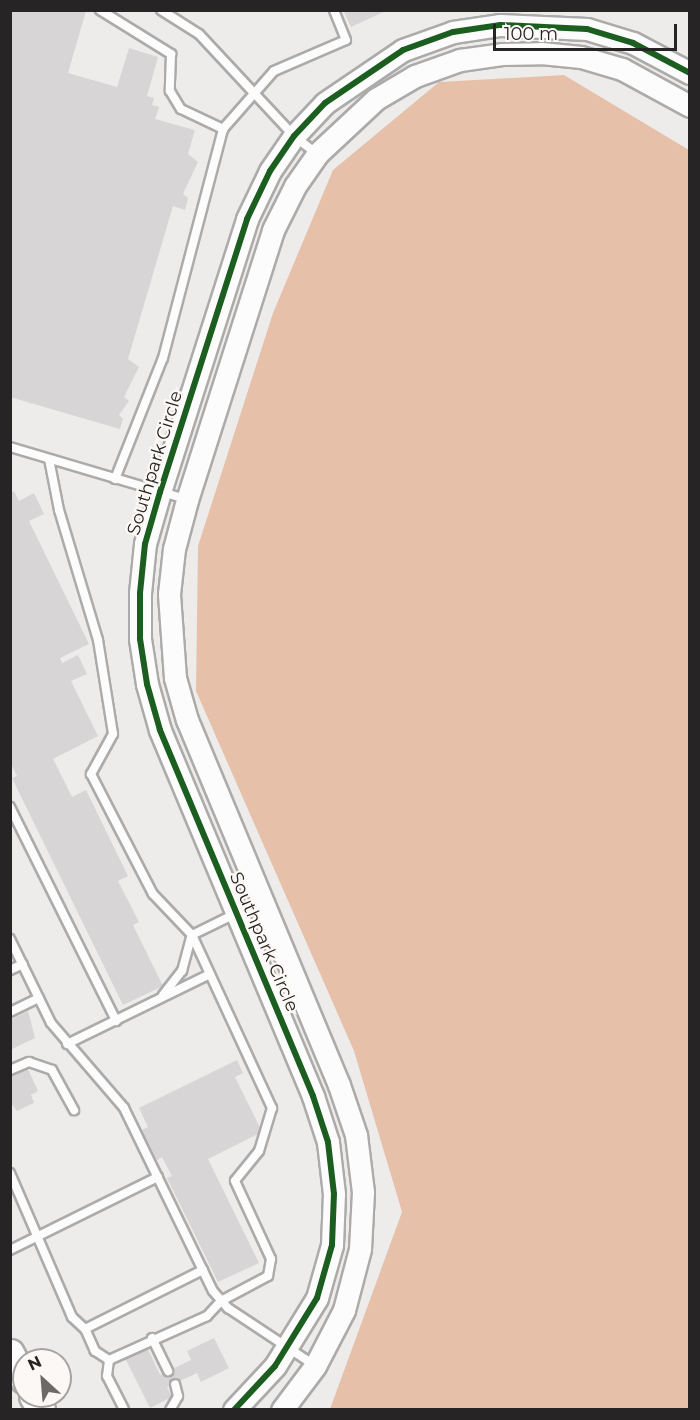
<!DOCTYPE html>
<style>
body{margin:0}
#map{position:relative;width:700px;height:1420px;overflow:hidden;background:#eeecea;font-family:Montserrat,sans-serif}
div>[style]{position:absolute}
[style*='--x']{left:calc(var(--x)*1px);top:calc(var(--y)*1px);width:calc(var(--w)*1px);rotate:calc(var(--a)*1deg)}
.forest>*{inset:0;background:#e7c0a9}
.building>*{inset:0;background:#d7d5d5}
.roads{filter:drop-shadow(2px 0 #acabaa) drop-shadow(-2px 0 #acabaa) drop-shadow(0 2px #acabaa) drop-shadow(0 -2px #acabaa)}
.lane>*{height:8px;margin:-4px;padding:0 4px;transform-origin:4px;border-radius:4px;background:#fcfcfc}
.secondary>*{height:21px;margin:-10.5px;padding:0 10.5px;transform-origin:10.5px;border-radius:10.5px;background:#fcfcfc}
.highway>*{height:27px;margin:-13.5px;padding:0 13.5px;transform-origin:13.5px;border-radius:13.5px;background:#fcfcfc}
.cycleway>*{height:6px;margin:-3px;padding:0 3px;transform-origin:3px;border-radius:3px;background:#1b5e20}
span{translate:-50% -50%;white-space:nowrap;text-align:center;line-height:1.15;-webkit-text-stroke:4.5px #fcf8f6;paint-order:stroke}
.street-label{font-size:18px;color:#262424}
.frame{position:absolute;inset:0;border:12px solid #262424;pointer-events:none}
.north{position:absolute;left:12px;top:1348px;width:60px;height:60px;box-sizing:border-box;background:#fcf8f6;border:2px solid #a6a3a2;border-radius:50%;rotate:334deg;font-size:16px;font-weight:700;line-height:24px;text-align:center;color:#262424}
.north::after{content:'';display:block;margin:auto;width:21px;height:27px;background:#6c6a69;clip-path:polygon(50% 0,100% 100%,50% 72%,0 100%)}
.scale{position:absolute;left:493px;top:24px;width:184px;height:27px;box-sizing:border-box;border:3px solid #262424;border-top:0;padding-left:8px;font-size:18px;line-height:21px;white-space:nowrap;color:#262424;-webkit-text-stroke:4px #fcf8f6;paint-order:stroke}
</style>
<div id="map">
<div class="forest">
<div style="clip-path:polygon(564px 75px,689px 150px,689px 1409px,330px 1409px,402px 1212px,354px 1051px,196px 691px,198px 546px,273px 313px,333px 170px,439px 82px)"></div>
</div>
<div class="building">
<div style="clip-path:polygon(10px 10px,86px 11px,68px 73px,117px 87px,129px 48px,158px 57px,147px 96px,154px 98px,152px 105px,159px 107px,155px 119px,195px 130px,188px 154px,198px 162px,183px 194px,188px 198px,185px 210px,173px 206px,128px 359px,139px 367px,124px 397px,129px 401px,119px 415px,123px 419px,120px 429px,10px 397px)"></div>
<div style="clip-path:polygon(343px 10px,388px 10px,351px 27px)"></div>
<div style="clip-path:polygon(14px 491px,19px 501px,34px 493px,44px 514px,29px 521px,89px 644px,60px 658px,62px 663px,78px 655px,87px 674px,71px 681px,98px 736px,53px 759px,72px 797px,86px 790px,128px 876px,118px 881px,139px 922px,133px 925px,163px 986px,123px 1005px,12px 778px,17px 776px,10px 762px,10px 493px)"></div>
<div style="clip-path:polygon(28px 1011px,35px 1038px,10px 1050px,10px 1020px)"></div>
<div style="clip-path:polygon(237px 1060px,243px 1073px,235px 1077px,262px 1132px,208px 1159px,259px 1263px,218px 1282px,167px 1178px,172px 1176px,162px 1157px,157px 1160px,142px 1130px,148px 1127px,139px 1108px)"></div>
<div style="clip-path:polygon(27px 1067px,38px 1091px,31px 1095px,34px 1103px,17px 1111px,10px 1102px,10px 1077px)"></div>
<div style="clip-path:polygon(214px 1338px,229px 1368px,201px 1382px,197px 1373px,167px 1387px,172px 1397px,150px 1408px,124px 1356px,146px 1345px,160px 1375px,191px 1360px,187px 1351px)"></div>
</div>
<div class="roads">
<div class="lane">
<div style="--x:100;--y:10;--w:84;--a:31.8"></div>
<div style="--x:171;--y:54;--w:37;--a:92"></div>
<div style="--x:170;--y:91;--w:21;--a:59"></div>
<div style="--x:181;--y:109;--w:47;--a:25.5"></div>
<div style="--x:223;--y:129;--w:77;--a:-48.7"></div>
<div style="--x:274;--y:71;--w:78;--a:-23.3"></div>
<div style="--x:346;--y:40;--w:32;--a:-112"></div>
<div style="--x:161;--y:10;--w:45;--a:32.3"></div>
<div style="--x:199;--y:34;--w:139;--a:47"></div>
<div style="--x:294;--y:136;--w:28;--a:38"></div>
<div style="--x:10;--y:447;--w:184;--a:16.5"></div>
<div style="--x:49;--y:459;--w:52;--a:78.9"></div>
<div style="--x:59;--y:510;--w:136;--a:73.3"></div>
<div style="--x:98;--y:640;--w:95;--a:80.9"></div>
<div style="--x:113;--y:734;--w:46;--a:118.8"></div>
<div style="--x:91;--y:774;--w:135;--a:62.7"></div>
<div style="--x:153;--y:894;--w:57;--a:46.4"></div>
<div style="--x:192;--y:935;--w:191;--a:65.2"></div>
<div style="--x:272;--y:1108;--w:45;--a:106.8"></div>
<div style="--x:259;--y:1151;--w:38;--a:129"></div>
<div style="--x:235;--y:1181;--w:86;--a:65.2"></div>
<div style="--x:271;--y:1259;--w:17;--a:100"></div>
<div style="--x:268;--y:1276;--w:53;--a:152"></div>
<div style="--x:221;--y:1301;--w:21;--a:133"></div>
<div style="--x:207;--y:1316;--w:107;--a:155.8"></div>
<div style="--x:109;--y:1360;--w:17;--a:-147"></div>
<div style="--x:95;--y:1351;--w:24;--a:-114"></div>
<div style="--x:115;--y:479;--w:130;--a:-68.4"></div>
<div style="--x:163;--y:358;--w:237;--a:-75.3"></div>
<div style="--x:10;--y:807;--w:239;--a:63.6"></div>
<div style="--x:192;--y:935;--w:48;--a:-26"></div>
<div style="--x:235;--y:914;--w:29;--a:-12"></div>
<div style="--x:10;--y:939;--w:93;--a:64"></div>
<div style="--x:51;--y:1023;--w:112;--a:49.3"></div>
<div style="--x:124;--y:1108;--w:203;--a:64.1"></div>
<div style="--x:213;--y:1291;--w:23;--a:49"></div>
<div style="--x:228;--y:1308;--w:103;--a:33.5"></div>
<div style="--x:10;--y:970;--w:14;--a:-25"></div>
<div style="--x:163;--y:995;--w:31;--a:-52"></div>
<div style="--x:182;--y:971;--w:35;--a:-75"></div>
<div style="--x:10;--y:1012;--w:32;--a:-26"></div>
<div style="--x:67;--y:1044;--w:159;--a:-26.1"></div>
<div style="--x:10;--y:1070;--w:21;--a:-23"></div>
<div style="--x:29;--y:1062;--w:24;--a:19"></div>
<div style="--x:52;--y:1070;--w:46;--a:61.2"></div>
<div style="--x:10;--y:1173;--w:157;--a:66.7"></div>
<div style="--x:72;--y:1317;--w:18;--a:43"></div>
<div style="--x:85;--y:1329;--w:132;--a:-26.6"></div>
<div style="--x:10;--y:1250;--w:165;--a:-26.3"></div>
<div style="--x:152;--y:1338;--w:37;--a:64"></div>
<div style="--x:109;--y:1360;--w:16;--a:97"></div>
<div style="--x:107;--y:1376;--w:38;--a:63"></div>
<div style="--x:170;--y:1410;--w:16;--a:-60"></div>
<div style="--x:178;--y:1396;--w:12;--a:-104"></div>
</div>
<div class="secondary">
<div style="--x:234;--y:1410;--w:60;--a:-47"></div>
<div style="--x:275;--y:1366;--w:80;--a:-58.3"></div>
<div style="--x:317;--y:1298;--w:55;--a:-74.2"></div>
<div style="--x:332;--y:1245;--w:51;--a:-87.8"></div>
<div style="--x:334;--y:1194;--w:52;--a:-96.6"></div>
<div style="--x:328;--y:1142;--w:48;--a:-108.1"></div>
<div style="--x:313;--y:1096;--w:397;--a:-112.7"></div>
<div style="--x:160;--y:730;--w:48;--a:-105.8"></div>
<div style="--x:147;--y:684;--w:46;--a:-98.8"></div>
<div style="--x:140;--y:639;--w:46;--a:-90"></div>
<div style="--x:140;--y:593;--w:49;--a:-84.2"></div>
<div style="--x:145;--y:544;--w:54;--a:-73.9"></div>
<div style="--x:160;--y:492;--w:287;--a:-72.3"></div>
<div style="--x:247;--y:219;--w:53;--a:-64.4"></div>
<div style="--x:270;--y:171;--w:42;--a:-55.6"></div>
<div style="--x:294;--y:136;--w:45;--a:-46.8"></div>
<div style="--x:325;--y:103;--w:94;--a:-34.2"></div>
<div style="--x:403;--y:50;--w:53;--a:-19.8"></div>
<div style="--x:453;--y:32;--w:48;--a:-8.5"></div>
<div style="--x:500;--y:25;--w:87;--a:2.6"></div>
<div style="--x:587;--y:29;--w:48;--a:16.9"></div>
<div style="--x:633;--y:43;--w:64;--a:27.8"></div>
<div style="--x:282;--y:1410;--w:55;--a:-53.1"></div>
<div style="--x:315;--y:1366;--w:63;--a:-62.6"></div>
<div style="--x:344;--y:1310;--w:63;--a:-75.3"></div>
<div style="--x:360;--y:1249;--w:57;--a:-87"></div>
<div style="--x:363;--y:1192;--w:57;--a:-97"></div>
<div style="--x:356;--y:1135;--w:53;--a:-108.8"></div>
<div style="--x:339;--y:1085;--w:395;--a:-112.6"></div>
<div style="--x:187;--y:720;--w:44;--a:-105.9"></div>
<div style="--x:175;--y:678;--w:84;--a:-94.1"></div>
<div style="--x:169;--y:594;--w:45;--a:-83.7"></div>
<div style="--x:174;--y:549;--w:51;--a:-75.1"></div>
<div style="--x:187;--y:500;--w:283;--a:-72.3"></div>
<div style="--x:273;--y:230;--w:49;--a:-63.4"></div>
<div style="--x:295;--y:186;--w:39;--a:-55"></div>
<div style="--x:317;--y:154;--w:81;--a:-43"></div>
<div style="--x:376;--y:99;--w:45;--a:-30.5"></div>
<div style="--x:415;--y:76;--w:48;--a:-19.6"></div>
<div style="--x:460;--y:60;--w:42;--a:-8.1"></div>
<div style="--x:502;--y:54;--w:39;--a:-1"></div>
<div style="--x:541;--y:53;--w:40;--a:5.7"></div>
<div style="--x:581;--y:57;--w:43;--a:16.3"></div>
<div style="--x:622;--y:69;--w:77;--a:28.6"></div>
</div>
<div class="highway">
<div style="--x:10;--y:1353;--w:30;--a:62"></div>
<div style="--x:33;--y:1396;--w:16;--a:60"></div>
</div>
</div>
<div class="cycleway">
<div style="--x:234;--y:1410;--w:60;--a:-47"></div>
<div style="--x:275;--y:1366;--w:80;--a:-58.3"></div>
<div style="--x:317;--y:1298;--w:55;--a:-74.2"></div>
<div style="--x:332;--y:1245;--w:51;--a:-87.8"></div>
<div style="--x:334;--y:1194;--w:52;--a:-96.6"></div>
<div style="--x:328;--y:1142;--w:48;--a:-108.1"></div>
<div style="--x:313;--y:1096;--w:397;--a:-112.7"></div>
<div style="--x:160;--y:730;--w:48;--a:-105.8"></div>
<div style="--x:147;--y:684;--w:46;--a:-98.8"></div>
<div style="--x:140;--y:639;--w:46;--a:-90"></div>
<div style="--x:140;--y:593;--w:49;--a:-84.2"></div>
<div style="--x:145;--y:544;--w:54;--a:-73.9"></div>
<div style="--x:160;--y:492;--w:287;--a:-72.3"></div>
<div style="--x:247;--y:219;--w:53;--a:-64.4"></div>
<div style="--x:270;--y:171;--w:42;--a:-55.6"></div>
<div style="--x:294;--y:136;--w:45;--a:-46.8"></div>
<div style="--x:325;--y:103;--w:94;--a:-34.2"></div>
<div style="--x:403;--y:50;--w:53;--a:-19.8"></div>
<div style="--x:453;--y:32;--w:48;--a:-8.5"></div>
<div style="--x:500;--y:25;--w:87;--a:2.6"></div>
<div style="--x:587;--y:29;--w:48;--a:16.9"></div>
<div style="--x:633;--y:43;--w:64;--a:27.8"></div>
</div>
<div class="street-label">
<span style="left:155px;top:463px;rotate:-73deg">Southpark Circle</span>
<span style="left:264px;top:942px;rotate:67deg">Southpark Circle</span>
</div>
<div class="frame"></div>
<div class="north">N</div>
<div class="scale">100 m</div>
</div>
